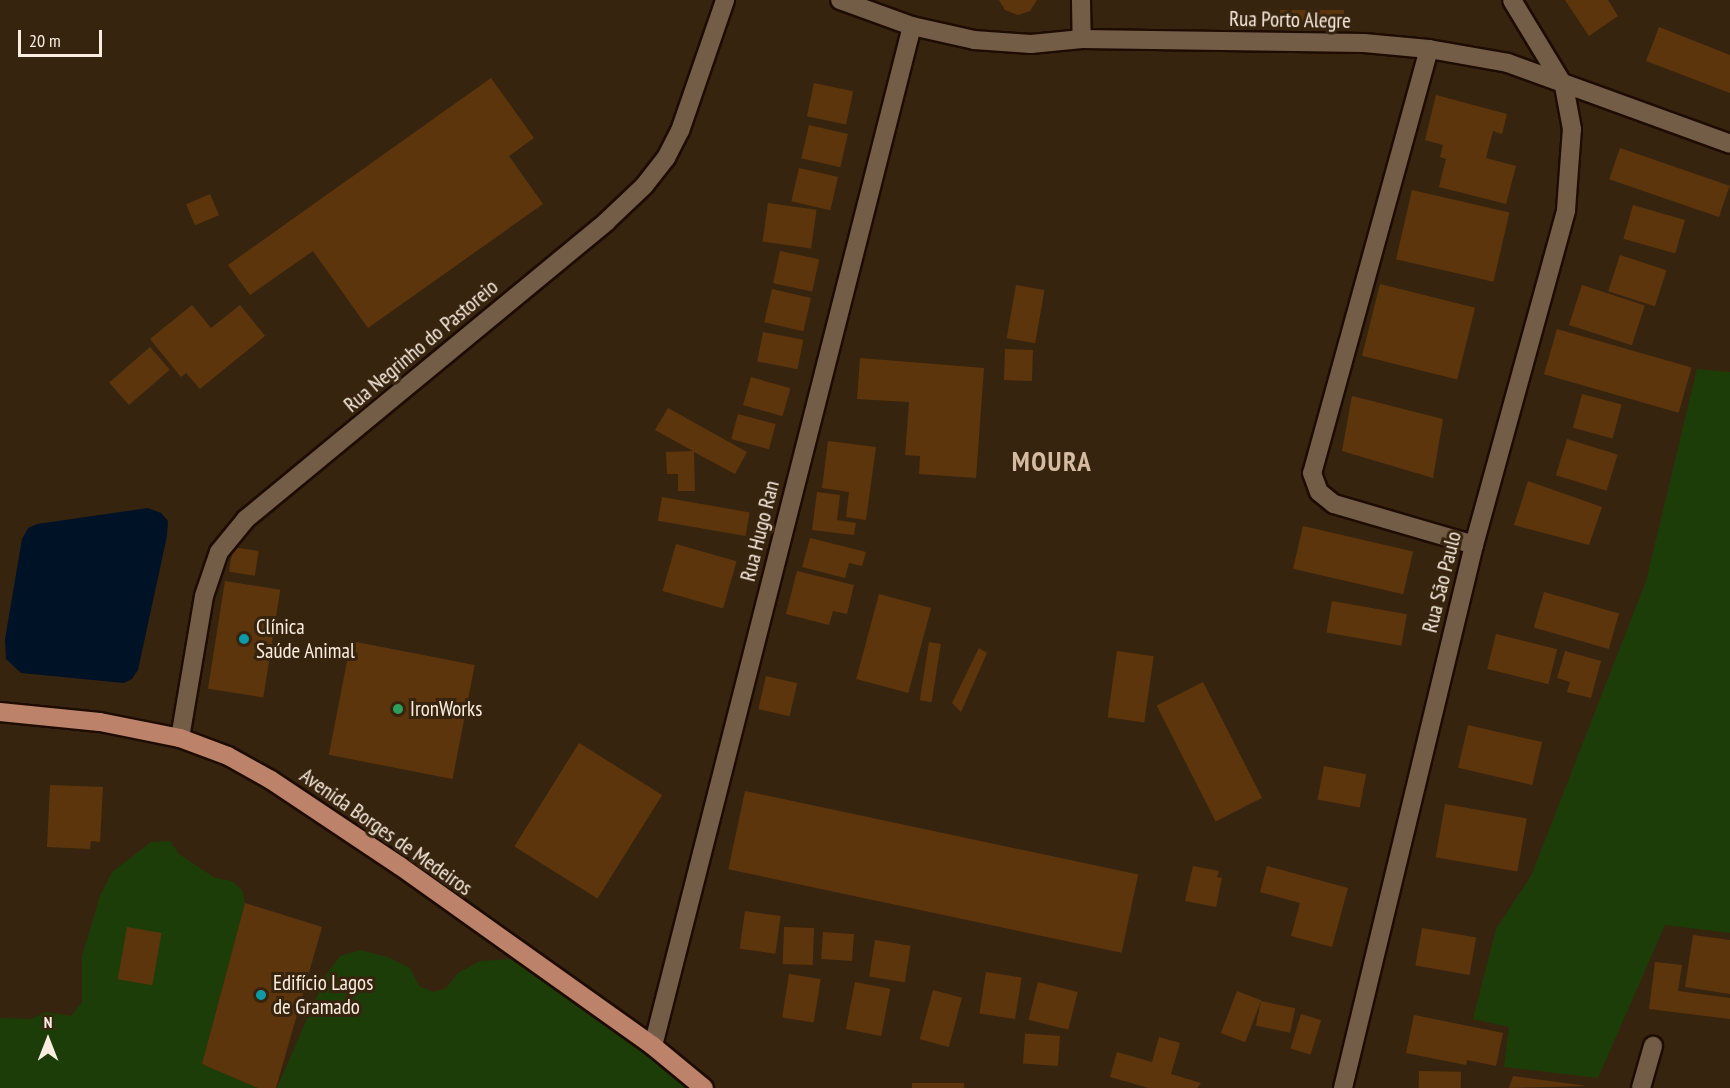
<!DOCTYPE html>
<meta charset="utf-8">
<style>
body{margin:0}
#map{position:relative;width:1730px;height:1088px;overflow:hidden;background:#37240f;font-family:"PT Sans Narrow",sans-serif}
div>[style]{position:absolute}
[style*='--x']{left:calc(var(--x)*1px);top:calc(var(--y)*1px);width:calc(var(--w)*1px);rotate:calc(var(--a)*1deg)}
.green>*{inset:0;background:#1d3d08}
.water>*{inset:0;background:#001326}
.building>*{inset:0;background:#5d350c;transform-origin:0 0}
.roads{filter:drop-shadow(2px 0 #1e0c00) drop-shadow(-2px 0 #1e0c00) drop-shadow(0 2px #1e0c00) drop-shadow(0 -2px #1e0c00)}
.minor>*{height:18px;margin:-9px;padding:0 9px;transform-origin:9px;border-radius:9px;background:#735d47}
.major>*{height:18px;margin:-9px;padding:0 9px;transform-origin:9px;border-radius:9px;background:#bd826a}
.dots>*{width:16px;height:16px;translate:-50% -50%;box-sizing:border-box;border:3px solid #37240f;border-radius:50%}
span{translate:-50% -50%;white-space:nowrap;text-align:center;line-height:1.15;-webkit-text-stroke:6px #37240f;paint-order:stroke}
.street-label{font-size:21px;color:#fbeee1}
.poi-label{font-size:21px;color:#fbeee1}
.left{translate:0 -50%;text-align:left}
.district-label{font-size:27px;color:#d4bba2;font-weight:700;letter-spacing:1.5px}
.north{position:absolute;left:18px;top:1010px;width:60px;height:60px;-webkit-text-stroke:4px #37240f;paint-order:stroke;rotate:0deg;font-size:16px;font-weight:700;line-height:24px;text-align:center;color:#fbeee1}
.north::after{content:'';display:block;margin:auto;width:21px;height:27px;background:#fbeee1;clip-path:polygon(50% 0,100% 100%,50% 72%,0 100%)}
.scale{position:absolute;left:18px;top:30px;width:84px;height:27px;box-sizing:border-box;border:3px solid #fbeee1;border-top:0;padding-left:8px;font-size:18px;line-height:21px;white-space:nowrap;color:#fbeee1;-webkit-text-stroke:4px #37240f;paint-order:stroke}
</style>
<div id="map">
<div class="green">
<div style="clip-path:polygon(1697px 369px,1730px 372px,1730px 933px,1665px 925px,1598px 1078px,1504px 1067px,1509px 1027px,1473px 1019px,1496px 929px,1531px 876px,1646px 581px)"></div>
<div style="clip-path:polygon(170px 841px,179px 854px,215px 878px,232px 881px,242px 890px,245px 903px,202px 1064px,258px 1088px,0 1088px,0 1018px,31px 1019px,46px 1012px,71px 1016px,82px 1002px,82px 956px,100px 896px,112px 872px,151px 842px)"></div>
<div style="clip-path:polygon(360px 950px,388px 957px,410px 968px,419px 986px,434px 992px,446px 988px,458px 973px,480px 961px,526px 958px,704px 1088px,277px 1088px,326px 975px,340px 956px)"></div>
</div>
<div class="water">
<div style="clip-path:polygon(148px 508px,161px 513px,168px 521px,167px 536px,138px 670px,132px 679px,124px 683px,21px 673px,6px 659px,5px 639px,22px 539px,28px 528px,37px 524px)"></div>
</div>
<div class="building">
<div style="clip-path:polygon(999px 0,1037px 0,1030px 11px,1018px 15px,1005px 10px)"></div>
<div style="clip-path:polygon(1565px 0,1608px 0,1618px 16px,1589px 36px)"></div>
<div style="left:1280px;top:10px;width:64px;height:19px"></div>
<div style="clip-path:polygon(1659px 27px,1730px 55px,1730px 93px,1646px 61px)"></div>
<div style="clip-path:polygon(491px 78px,534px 138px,509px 156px,543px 204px,368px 328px,313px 251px,250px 295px,228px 265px)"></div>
<div style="left:814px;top:83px;width:40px;height:34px;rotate:12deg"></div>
<div style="clip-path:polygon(1436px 95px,1507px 114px,1502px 134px,1493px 131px,1486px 158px,1516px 166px,1506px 204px,1439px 187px,1446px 159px,1440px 157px,1443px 145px,1425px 140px)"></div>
<div style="left:809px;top:125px;width:40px;height:34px;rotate:13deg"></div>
<div style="left:1620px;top:148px;width:116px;height:33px;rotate:19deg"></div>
<div style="left:799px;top:168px;width:40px;height:34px;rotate:13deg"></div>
<div style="left:1412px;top:190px;width:100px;height:71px;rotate:13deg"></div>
<div style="left:210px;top:194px;width:23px;height:26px;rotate:67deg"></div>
<div style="left:768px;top:203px;width:49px;height:39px;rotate:8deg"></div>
<div style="left:1633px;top:205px;width:54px;height:35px;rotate:16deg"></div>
<div style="left:780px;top:251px;width:40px;height:33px;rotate:12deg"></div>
<div style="left:1620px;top:255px;width:49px;height:38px;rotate:18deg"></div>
<div style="left:1380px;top:284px;width:98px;height:74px;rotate:14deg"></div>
<div style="left:1016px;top:285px;width:29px;height:54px;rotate:10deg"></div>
<div style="left:1582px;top:285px;width:66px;height:42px;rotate:18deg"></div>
<div style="left:772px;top:289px;width:40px;height:34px;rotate:13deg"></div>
<div style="clip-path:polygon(192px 305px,211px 328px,240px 305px,265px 336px,200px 389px,186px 373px,181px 377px,150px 339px)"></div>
<div style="left:1557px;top:329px;width:140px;height:47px;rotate:16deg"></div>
<div style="left:763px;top:332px;width:41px;height:30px;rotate:11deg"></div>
<div style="left:150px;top:347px;width:30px;height:54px;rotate:49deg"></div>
<div style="left:1005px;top:349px;width:28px;height:31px;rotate:2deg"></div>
<div style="clip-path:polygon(860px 358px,984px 368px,976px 478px,919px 474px,920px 456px,905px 455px,909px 402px,857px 399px)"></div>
<div style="left:751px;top:377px;width:41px;height:29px;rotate:16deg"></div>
<div style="left:1582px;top:394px;width:41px;height:35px;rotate:15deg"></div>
<div style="clip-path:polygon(1352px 396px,1443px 419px,1433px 478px,1342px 451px)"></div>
<div style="clip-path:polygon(668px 408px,747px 452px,735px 474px,694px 452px,695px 491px,678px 491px,678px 474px,667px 474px,666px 452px,693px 451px,655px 430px)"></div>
<div style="left:738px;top:414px;width:39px;height:26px;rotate:15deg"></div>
<div style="left:1567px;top:439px;width:53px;height:38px;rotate:17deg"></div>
<div style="clip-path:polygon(828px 441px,876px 447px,866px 520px,846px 517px,849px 492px,822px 488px)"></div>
<div style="clip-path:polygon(1528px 481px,1602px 507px,1589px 545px,1514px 525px)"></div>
<div style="clip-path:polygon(817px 492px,840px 495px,837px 520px,856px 523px,854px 535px,812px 530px)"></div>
<div style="left:662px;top:497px;width:89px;height:24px;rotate:10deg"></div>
<div style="left:1303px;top:526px;width:113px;height:44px;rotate:13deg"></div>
<div style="clip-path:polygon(810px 538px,866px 552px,862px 566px,849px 563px,845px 578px,802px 567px)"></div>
<div style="left:676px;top:544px;width:63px;height:49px;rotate:16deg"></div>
<div style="left:233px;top:547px;width:26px;height:25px;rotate:9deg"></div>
<div style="clip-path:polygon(797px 571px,854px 585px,847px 614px,833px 611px,829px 625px,786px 614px)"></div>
<div style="left:225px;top:581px;width:56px;height:109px;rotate:9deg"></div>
<div style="left:1544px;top:592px;width:78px;height:37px;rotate:16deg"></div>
<div style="left:879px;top:594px;width:54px;height:88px;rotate:15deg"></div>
<div style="left:1332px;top:601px;width:76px;height:32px;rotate:10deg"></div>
<div style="left:1496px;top:634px;width:63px;height:36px;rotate:14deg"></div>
<div style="left:351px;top:641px;width:126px;height:116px;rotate:11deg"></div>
<div style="left:929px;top:642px;width:12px;height:59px;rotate:9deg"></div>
<div style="clip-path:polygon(979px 648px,987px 653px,961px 712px,952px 703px)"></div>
<div style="left:1117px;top:651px;width:37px;height:67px;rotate:8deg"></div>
<div style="clip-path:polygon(1565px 651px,1601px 661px,1591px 698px,1567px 692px,1570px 682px,1557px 678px)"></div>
<div style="left:766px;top:676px;width:32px;height:34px;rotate:13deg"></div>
<div style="left:1203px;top:682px;width:130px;height:52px;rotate:63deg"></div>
<div style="left:1468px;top:725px;width:76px;height:44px;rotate:13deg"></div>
<div style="left:579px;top:743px;width:98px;height:122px;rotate:32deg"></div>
<div style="left:1324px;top:766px;width:43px;height:34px;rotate:11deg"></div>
<div style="clip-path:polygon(50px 785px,103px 787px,100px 842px,91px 841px,90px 849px,47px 847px)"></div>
<div style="left:745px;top:791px;width:402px;height:80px;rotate:12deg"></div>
<div style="left:1445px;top:804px;width:83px;height:54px;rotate:10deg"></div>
<div style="clip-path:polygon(1193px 866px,1219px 871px,1217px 877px,1222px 878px,1216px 907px,1185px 901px)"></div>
<div style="clip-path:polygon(1267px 866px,1348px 888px,1332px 947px,1291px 936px,1300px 903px,1260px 892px)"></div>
<div style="clip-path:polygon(245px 903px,322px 927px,276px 1088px,258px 1088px,202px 1064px)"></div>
<div style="left:745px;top:911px;width:36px;height:38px;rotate:8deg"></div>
<div style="left:127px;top:927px;width:35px;height:53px;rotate:10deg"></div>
<div style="left:784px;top:927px;width:30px;height:37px;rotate:2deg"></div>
<div style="left:1422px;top:928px;width:55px;height:38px;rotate:10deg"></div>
<div style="left:823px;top:932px;width:31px;height:27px;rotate:4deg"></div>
<div style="clip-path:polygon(1693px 935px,1730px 940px,1730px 994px,1685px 987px)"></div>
<div style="left:875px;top:940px;width:36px;height:37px;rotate:9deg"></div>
<div style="clip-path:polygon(1655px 962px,1682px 965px,1678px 991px,1730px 998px,1730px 1019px,1649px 1009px)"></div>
<div style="left:986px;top:972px;width:36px;height:42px;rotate:9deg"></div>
<div style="left:789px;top:974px;width:32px;height:44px;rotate:9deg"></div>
<div style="left:855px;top:982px;width:36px;height:48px;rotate:11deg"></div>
<div style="left:1038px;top:982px;width:41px;height:39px;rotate:14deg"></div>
<div style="left:933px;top:990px;width:30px;height:51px;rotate:15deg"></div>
<div style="left:1237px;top:991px;width:26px;height:45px;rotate:21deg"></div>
<div style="left:1261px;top:1001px;width:35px;height:25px;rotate:12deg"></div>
<div style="left:1301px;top:1014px;width:21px;height:36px;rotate:17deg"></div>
<div style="clip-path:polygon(1414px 1015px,1503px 1033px,1496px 1066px,1467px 1060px,1466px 1065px,1406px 1053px)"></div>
<div style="left:1060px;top:1036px;width:30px;height:35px;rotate:94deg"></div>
<div style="clip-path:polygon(1159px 1037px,1180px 1043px,1171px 1074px,1201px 1083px,1197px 1088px,1149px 1088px,1110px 1077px,1117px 1052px,1152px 1062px)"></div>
<div style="left:1419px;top:1071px;width:42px;height:17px;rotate:1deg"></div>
<div style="clip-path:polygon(1513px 1076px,1587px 1086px,1509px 1088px)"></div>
<div style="left:912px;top:1083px;width:52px;height:5px"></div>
</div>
<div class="roads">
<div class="minor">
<div style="--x:840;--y:0;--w:77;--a:19.9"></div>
<div style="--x:912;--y:26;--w:64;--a:12.7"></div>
<div style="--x:974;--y:40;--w:57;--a:4"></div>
<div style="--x:1031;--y:44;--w:51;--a:-5.6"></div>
<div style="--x:1082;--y:39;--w:282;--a:0.8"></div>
<div style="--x:1364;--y:43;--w:65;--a:5.3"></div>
<div style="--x:1429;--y:49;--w:80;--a:10"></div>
<div style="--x:1508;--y:63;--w:236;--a:20"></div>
<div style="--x:1081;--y:0;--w:39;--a:89"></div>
<div style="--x:1429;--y:49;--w:440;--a:105.4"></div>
<div style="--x:1312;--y:473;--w:20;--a:70"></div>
<div style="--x:1319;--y:492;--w:19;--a:39"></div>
<div style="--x:1334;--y:504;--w:146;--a:16.3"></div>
<div style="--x:180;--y:738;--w:144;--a:-80.4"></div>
<div style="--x:204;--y:596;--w:46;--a:-71.2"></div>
<div style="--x:219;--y:552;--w:43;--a:-50.7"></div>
<div style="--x:246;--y:519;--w:467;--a:-39.5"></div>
<div style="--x:606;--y:222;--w:52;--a:-43.5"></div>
<div style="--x:644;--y:186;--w:36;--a:-52"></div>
<div style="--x:666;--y:158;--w:30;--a:-63"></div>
<div style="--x:680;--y:131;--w:139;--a:-71"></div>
<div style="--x:653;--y:1046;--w:1052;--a:-75.75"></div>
<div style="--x:1343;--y:1088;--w:559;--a:-76.44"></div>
<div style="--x:1474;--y:545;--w:347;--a:-74.6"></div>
<div style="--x:1566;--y:210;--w:81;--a:-85.8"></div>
<div style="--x:1572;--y:129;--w:44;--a:-100.5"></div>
<div style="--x:1564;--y:86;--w:100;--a:-121.2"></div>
<div style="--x:1641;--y:1088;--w:44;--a:-74.1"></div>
</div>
<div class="major">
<div style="--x:0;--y:712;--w:100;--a:5.7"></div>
<div style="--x:100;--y:722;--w:82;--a:11.3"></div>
<div style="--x:180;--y:738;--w:51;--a:20.6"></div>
<div style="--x:228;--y:756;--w:49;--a:29.2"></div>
<div style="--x:271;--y:780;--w:155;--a:33.7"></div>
<div style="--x:400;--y:866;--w:310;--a:35.4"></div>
<div style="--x:653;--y:1046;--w:66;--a:39.5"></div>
</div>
</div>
<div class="dots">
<div style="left:244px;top:639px;background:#0f9aa8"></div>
<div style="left:398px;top:709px;background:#2e9e5b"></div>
<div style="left:261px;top:995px;background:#0f9aa8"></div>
</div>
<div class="street-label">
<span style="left:1290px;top:20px;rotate:1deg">Rua Porto Alegre</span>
<span style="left:421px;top:346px;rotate:-40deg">Rua Negrinho do Pastoreio</span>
<span style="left:760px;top:531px;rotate:-76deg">Rua Hugo Ran</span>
<span style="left:1442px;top:582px;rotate:-76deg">Rua São Paulo</span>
<span style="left:386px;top:832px;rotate:35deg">Avenida Borges de Medeiros</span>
</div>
<div class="poi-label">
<span class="left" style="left:256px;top:639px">Clínica<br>Saúde Animal</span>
<span class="left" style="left:410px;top:709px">IronWorks</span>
<span class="left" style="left:273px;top:995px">Edifício Lagos<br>de Gramado</span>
</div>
<div class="district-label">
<span style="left:1052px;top:462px">MOURA</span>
</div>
<div class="north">N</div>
<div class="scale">20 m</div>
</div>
